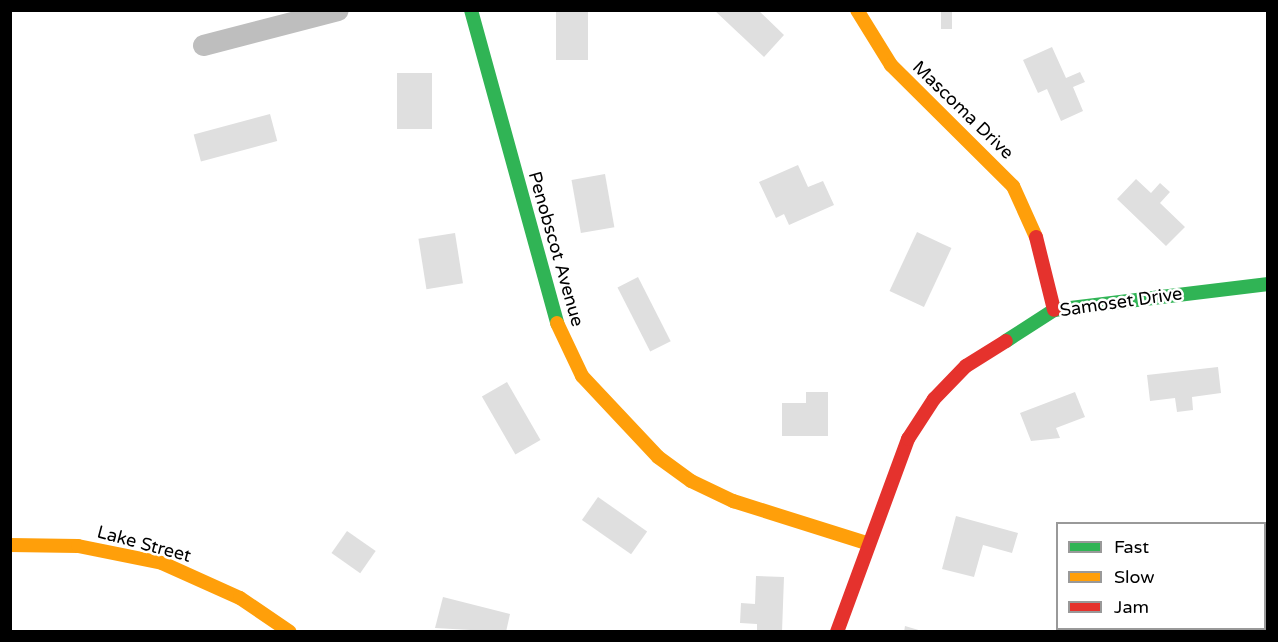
<!DOCTYPE html>
<style>
body{margin:0}
#map{position:relative;width:1278px;height:642px;overflow:hidden;background:#fff;font-family:"Varela Round",sans-serif}
div>[style]{position:absolute}
[style*='--x']{left:calc(var(--x)*1px);top:calc(var(--y)*1px);width:calc(var(--w)*1px);rotate:calc(var(--a)*1deg)}
.building>*{inset:0;background:#dfdfdf;transform-origin:0 0}
.street>*{height:21px;margin:-10.5px;padding:0 10.5px;transform-origin:10.5px;border-radius:10.5px;background:#bebebe}
.fast>*{height:14px;margin:-7px;padding:0 7px;transform-origin:7px;border-radius:7px;background:#30b455}
.slow>*{height:14px;margin:-7px;padding:0 7px;transform-origin:7px;border-radius:7px;background:#ff9f0a}
.jam>*{height:14px;margin:-7px;padding:0 7px;transform-origin:7px;border-radius:7px;background:#e5322d}
span{translate:-50% -50%;white-space:nowrap;text-align:center;line-height:1.15;-webkit-text-stroke:5px #fff;paint-order:stroke}
.street-label{font-size:18px;color:#000}
.frame{position:absolute;inset:0;border:12px solid #000;pointer-events:none}
.legend{position:absolute;left:1056px;top:522px;width:210px;height:108px;box-sizing:border-box;background:#fff;border:2px solid #999;margin:0;padding:8px 10px;list-style:none;font-size:18px;color:#000}
.legend li{display:flex;align-items:center;gap:12px;height:30px}
.legend b{width:30px;border:2px solid #999}
</style>
<div id="map">
<div class="building">
<div style="left:556px;top:10px;width:32px;height:50px"></div>
<div style="clip-path:polygon(714px 10px,758px 10px,784px 35px,764px 57px)"></div>
<div style="left:941px;top:10px;width:11px;height:19px"></div>
<div style="clip-path:polygon(1052px 47px,1066px 78px,1080px 72px,1085px 82px,1073px 87px,1083px 111px,1061px 121px,1047px 89px,1038px 93px,1023px 60px)"></div>
<div style="left:397px;top:73px;width:35px;height:56px"></div>
<div style="left:270px;top:114px;width:28px;height:79px;rotate:75deg"></div>
<div style="clip-path:polygon(798px 165px,808px 187px,823px 181px,834px 205px,789px 225px,784px 214px,776px 218px,759px 182px)"></div>
<div style="left:605px;top:174px;width:54px;height:34px;rotate:80deg"></div>
<div style="clip-path:polygon(1136px 179px,1151px 193px,1160px 183px,1170px 192px,1160px 203px,1185px 227px,1166px 246px,1117px 199px)"></div>
<div style="left:917px;top:232px;width:38px;height:65px;rotate:25deg"></div>
<div style="left:455px;top:233px;width:51px;height:37px;rotate:81deg"></div>
<div style="left:638px;top:277px;width:72px;height:23px;rotate:63deg"></div>
<div style="clip-path:polygon(1218px 367px,1221px 393px,1192px 397px,1193px 410px,1177px 412px,1175px 398px,1150px 401px,1147px 375px)"></div>
<div style="left:507px;top:382px;width:67px;height:29px;rotate:60deg"></div>
<div style="clip-path:polygon(806px 392px,828px 392px,828px 436px,782px 436px,782px 403px,806px 403px)"></div>
<div style="clip-path:polygon(1075px 392px,1085px 417px,1056px 428px,1060px 438px,1031px 441px,1020px 413px)"></div>
<div style="left:598px;top:497px;width:60px;height:28px;rotate:35deg"></div>
<div style="clip-path:polygon(956px 516px,1018px 533px,1012px 553px,983px 545px,974px 577px,942px 569px)"></div>
<div style="left:347px;top:531px;width:35px;height:27px;rotate:35deg"></div>
<div style="clip-path:polygon(756px 576px,784px 577px,782px 632px,757px 632px,757px 624px,740px 623px,741px 603px,755px 604px)"></div>
<div style="clip-path:polygon(443px 597px,510px 614px,506px 632px,435px 628px)"></div>
<div style="clip-path:polygon(905px 626px,922px 631px,922px 632px,904px 632px)"></div>
</div>
<div class="street">
<div style="--x:203;--y:45;--w:139;--a:-14.5"></div>
</div>
<div class="fast">
<div style="--x:471;--y:10;--w:325;--a:74.6"></div>
<div style="--x:1006;--y:341;--w:57;--a:-32.9"></div>
<div style="--x:1054;--y:310;--w:216;--a:-6.9"></div>
</div>
<div class="slow">
<div style="--x:857;--y:10;--w:65;--a:58.3"></div>
<div style="--x:891;--y:65;--w:172;--a:44.8"></div>
<div style="--x:1013;--y:186;--w:56;--a:65.7"></div>
<div style="--x:557;--y:323;--w:59;--a:64.7"></div>
<div style="--x:582;--y:376;--w:111;--a:46.8"></div>
<div style="--x:658;--y:457;--w:41;--a:36"></div>
<div style="--x:691;--y:481;--w:47;--a:25.5"></div>
<div style="--x:733;--y:501;--w:139;--a:17.5"></div>
<div style="--x:10;--y:545;--w:68;--a:0.8"></div>
<div style="--x:78;--y:546;--w:86;--a:11.4"></div>
<div style="--x:162;--y:563;--w:85;--a:24.2"></div>
<div style="--x:240;--y:598;--w:60;--a:34.2"></div>
</div>
<div class="jam">
<div style="--x:1036;--y:237;--w:75;--a:76.1"></div>
<div style="--x:837;--y:632;--w:206;--a:-69.8"></div>
<div style="--x:908;--y:439;--w:48;--a:-57"></div>
<div style="--x:934;--y:399;--w:46;--a:-45.9"></div>
<div style="--x:966;--y:366;--w:47;--a:-32"></div>
</div>
<div class="street-label">
<span style="left:963px;top:110px;rotate:44deg">Mascoma Drive</span>
<span style="left:556px;top:249px;rotate:74deg">Penobscot Avenue</span>
<span style="left:1121px;top:302px;rotate:-8deg">Samoset Drive</span>
<span style="left:144px;top:544px;rotate:15deg">Lake Street</span>
</div>
<div class="frame"></div>
<ul class="legend">
<li><b style="height:8px;background:#30b455"></b>Fast</li>
<li><b style="height:8px;background:#ff9f0a"></b>Slow</li>
<li><b style="height:8px;background:#e5322d"></b>Jam</li>
</ul>
</div>
